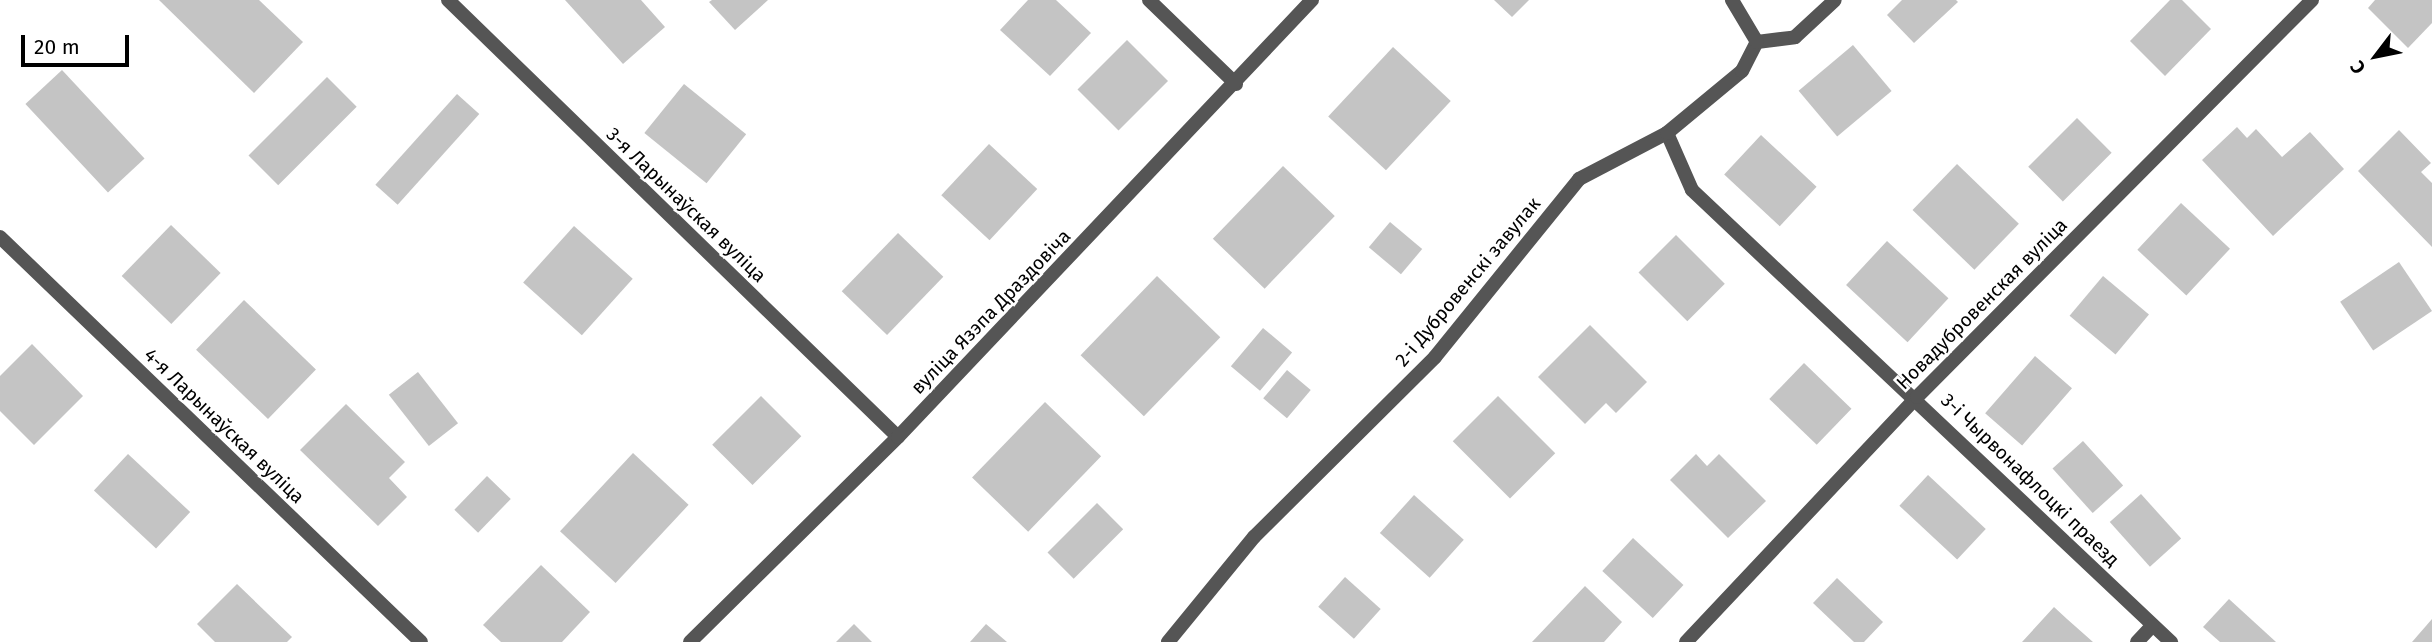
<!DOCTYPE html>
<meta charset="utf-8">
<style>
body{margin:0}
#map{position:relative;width:2432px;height:642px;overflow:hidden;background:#fff;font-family:"Fira Sans",sans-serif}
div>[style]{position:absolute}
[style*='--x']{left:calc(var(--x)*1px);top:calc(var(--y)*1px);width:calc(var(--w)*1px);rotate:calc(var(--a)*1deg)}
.building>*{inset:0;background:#c4c4c4;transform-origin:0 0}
.lane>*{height:14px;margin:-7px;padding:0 7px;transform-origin:7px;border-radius:7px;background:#555}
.street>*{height:14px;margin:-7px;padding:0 7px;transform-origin:7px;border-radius:7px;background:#555}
span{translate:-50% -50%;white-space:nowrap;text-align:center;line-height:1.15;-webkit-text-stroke:5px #fff;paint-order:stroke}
.street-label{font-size:19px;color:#000}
.north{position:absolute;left:2341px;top:21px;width:70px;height:70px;-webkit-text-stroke:5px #fff;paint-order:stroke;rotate:238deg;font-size:19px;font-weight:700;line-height:28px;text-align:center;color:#000}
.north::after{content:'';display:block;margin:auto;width:24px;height:32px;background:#000;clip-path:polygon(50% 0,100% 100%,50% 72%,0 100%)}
.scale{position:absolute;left:21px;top:35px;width:108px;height:32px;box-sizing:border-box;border:4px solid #000;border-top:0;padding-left:9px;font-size:21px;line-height:24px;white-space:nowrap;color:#000;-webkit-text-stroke:5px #fff;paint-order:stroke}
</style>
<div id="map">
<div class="building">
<div style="clip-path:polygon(159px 0,259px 0,303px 42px,254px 93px)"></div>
<div style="clip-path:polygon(565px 0,641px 0,665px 27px,623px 64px)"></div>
<div style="clip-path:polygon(712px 0,768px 0,735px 30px,709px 2px)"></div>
<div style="clip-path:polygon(1028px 0,1056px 0,1091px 33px,1050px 76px,1000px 30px)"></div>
<div style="clip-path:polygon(1494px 0,1529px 0,1512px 17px)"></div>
<div style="clip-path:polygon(1902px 0,1956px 0,1958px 2px,1914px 43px,1887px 15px)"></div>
<div style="clip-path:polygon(2170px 0,2182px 0,2211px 29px,2165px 76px,2130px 41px)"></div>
<div style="clip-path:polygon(2375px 0,2432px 0,2432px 23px,2408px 48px,2368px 8px)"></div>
<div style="left:1127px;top:40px;width:58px;height:70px;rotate:45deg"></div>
<div style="left:1853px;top:45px;width:60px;height:71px;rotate:50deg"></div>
<div style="left:1393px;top:47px;width:79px;height:95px;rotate:43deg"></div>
<div style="left:62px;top:70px;width:121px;height:50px;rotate:47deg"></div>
<div style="left:327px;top:77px;width:42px;height:111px;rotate:45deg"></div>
<div style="left:684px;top:84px;width:80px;height:63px;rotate:39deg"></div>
<div style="left:457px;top:94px;width:30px;height:122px;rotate:42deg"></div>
<div style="left:2077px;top:118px;width:49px;height:69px;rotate:45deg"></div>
<div style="clip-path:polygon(2237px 127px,2247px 138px,2256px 129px,2282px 157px,2310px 132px,2344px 169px,2273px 236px,2202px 160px)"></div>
<div style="clip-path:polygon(2399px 130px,2431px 163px,2421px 172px,2432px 183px,2432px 247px,2358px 171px)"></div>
<div style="left:1761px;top:135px;width:76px;height:54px;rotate:43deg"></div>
<div style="left:989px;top:144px;width:66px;height:70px;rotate:43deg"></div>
<div style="left:1957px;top:164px;width:86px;height:64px;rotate:44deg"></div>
<div style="left:1283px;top:166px;width:72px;height:101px;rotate:44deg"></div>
<div style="left:2181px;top:203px;width:67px;height:64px;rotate:43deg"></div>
<div style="left:1390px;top:222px;width:42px;height:33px;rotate:40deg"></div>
<div style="left:171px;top:225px;width:69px;height:71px;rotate:44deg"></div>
<div style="left:574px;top:226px;width:79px;height:76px;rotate:42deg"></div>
<div style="left:898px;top:233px;width:63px;height:81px;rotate:44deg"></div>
<div style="left:1676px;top:235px;width:69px;height:53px;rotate:45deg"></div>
<div style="left:1887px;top:241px;width:84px;height:60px;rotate:43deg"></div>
<div style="left:2399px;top:262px;width:59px;height:71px;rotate:56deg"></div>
<div style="left:1157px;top:276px;width:88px;height:110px;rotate:44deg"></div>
<div style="left:2103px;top:276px;width:60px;height:52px;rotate:40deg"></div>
<div style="left:244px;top:300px;width:100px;height:69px;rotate:44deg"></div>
<div style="clip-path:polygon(1590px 325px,1647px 382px,1616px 413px,1606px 403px,1585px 424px,1538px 377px)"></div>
<div style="left:1263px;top:328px;width:38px;height:50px;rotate:40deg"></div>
<div style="clip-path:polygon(32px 344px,83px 396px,34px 445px,0 411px,0 376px)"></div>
<div style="left:2035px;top:356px;width:49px;height:76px;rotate:41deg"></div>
<div style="left:1804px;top:363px;width:66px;height:50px;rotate:44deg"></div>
<div style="left:1287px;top:370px;width:31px;height:37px;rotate:40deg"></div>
<div style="left:418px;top:372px;width:65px;height:37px;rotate:52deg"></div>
<div style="left:761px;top:396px;width:57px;height:69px;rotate:45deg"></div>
<div style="left:1498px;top:396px;width:81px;height:64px;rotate:45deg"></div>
<div style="left:1045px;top:402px;width:78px;height:105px;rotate:44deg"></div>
<div style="clip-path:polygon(346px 404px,405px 462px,389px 478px,407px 497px,378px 526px,300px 450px)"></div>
<div style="left:2083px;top:441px;width:60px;height:41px;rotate:48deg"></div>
<div style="left:633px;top:453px;width:76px;height:107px;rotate:43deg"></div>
<div style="left:128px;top:454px;width:85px;height:50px;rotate:43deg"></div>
<div style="clip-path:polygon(1696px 454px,1707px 466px,1719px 454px,1766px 501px,1728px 538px,1670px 480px)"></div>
<div style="left:1928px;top:475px;width:79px;height:42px;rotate:43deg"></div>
<div style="left:487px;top:476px;width:33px;height:47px;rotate:44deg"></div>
<div style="left:2141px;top:494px;width:60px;height:42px;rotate:48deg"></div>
<div style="left:1414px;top:495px;width:67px;height:51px;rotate:42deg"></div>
<div style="left:1097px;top:503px;width:37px;height:70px;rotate:45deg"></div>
<div style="left:1633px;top:538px;width:69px;height:45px;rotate:43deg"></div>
<div style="clip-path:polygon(541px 565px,590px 612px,562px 642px,501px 642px,483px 625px)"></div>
<div style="left:1345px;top:577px;width:48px;height:40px;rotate:42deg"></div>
<div style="clip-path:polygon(1837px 578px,1883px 622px,1864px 642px,1854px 642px,1813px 603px)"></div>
<div style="clip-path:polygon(237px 584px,292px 637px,287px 642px,215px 642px,197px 624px)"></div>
<div style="clip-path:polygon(1585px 586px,1622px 622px,1604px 642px,1532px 642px)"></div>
<div style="clip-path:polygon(2229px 599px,2276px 642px,2220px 642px,2203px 627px)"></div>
<div style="clip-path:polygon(2054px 607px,2067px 619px,2093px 642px,2022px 642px)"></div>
<div style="clip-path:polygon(2432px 619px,2432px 642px,2412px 642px)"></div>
<div style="clip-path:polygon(854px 624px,872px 642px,836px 642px)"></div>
<div style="clip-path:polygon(986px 624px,1007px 642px,970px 642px)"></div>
</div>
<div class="lane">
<div style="--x:1757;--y:42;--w:38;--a:-7"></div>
<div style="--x:1795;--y:37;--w:54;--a:-42.8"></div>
</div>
<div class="street">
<div style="--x:448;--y:0;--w:627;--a:44.16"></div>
<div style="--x:1149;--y:0;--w:121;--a:44"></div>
<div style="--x:1667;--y:133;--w:62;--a:66.3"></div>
<div style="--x:1692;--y:190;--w:659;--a:43.34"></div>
<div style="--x:0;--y:237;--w:584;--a:43.89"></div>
<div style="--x:690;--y:642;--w:292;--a:-44.6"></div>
<div style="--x:898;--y:437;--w:602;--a:-46.55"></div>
<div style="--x:1168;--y:642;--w:136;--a:-50.7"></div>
<div style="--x:1254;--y:537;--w:255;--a:-44.8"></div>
<div style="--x:1435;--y:357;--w:229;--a:-51"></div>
<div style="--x:1579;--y:179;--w:99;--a:-27.6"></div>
<div style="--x:1667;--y:133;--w:97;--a:-39.6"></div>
<div style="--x:1742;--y:71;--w:33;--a:-63"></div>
<div style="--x:1757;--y:42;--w:49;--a:-120.8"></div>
<div style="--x:1686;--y:642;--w:337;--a:-46.7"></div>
<div style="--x:1917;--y:397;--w:560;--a:-45.14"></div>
<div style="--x:2137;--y:642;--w:22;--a:-47"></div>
</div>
<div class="street-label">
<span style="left:686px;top:205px;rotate:44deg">3-я Ларынаўская вуліца</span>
<span style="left:1468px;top:282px;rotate:-50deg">2-і Дубровенскі завулак</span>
<span style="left:1982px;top:304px;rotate:-45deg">Новадубровенская вуліца</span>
<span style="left:991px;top:312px;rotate:-46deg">вуліца Язэпа Драздовіча</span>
<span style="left:224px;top:426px;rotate:44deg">4-я Ларынаўская вуліца</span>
<span style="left:2030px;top:480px;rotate:44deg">3-і Чырвонафлоцкі праезд</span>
</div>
<div class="north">С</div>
<div class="scale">20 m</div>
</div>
